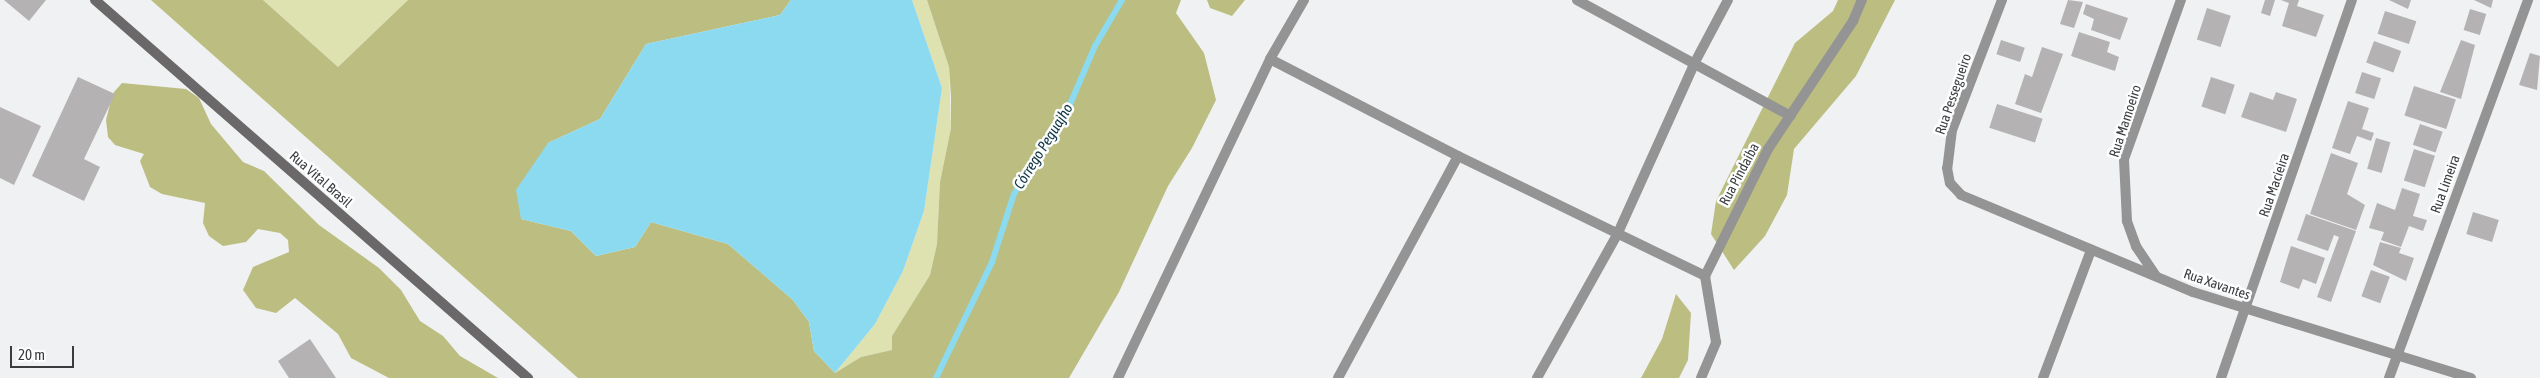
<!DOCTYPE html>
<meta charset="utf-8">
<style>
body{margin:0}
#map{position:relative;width:2540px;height:378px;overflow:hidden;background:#eff1f3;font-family:"Asap Condensed",sans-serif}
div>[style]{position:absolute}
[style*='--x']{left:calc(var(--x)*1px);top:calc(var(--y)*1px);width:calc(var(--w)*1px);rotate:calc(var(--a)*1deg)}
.green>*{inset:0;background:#dee1b0}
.forest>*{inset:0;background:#bbbe80}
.water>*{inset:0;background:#8cdaf0}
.stream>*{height:6px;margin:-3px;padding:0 3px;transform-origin:3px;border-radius:3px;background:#8cdaf0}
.building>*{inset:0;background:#b5b2b4;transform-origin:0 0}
.street>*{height:10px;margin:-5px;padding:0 5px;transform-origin:5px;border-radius:5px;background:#959494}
.secondary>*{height:10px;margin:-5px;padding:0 5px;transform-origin:5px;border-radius:5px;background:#6a6868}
span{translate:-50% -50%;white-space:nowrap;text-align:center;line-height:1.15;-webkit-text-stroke:5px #fdfeff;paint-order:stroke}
.street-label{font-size:14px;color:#3b3c3c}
.water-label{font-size:15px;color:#113640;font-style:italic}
.scale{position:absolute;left:10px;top:346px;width:64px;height:22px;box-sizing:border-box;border:2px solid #3b3c3c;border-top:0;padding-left:6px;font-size:15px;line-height:18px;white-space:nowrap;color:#3b3c3c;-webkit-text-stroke:4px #fdfeff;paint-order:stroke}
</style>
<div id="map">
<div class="green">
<div style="clip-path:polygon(263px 0,408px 0,338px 67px)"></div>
<div style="clip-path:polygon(912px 0,927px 0,949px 67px,951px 128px,940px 182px,937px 244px,930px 275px,892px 336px,892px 350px,861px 357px,835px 373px,875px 324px,903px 271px,924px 211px,942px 88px)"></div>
</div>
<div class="forest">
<div style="clip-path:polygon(151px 0,263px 0,338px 67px,408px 0,791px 0,780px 15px,646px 44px,600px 119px,548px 143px,521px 219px,571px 231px,596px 256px,635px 247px,651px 222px,728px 244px,793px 300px,809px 322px,814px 351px,835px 373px,861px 357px,892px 350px,892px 336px,930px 275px,937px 244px,940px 182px,951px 128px,951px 97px,949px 67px,927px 0,1181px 0,1176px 13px,1204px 53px,1216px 100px,1192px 148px,1168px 186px,1119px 292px,1069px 378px,578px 378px)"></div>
<div style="clip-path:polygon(1207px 0,1245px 0,1232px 16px,1210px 8px)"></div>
<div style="clip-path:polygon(1838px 0,1895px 0,1856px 76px,1794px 149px,1787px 195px,1765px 236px,1734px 270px,1711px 234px,1716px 201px,1795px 43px,1833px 11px)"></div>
<div style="clip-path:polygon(122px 83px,186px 89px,199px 98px,211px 124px,243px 162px,264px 171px,319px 225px,379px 268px,401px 290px,420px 321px,443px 336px,460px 356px,498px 378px,389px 378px,351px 358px,338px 334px,295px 298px,276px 313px,256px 308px,243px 290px,253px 267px,289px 252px,288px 240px,280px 233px,258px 229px,246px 242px,223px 246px,209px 236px,203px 223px,205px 203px,162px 194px,150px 187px,140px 161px,144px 154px,115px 145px,108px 137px,106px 120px,110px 104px,114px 92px)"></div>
<div style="clip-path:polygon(1676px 294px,1691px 313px,1688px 360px,1679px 378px,1641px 378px,1662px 339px)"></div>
</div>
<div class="water">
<div style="clip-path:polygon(791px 0,912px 0,942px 88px,924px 211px,903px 271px,875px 324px,835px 373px,814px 351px,809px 322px,793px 300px,728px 244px,651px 222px,635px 247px,596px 256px,571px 231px,521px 219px,516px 190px,548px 143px,600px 119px,646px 44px,780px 15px)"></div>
</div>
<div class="stream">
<div style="--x:936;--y:378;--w:129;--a:-64.2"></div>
<div style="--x:992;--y:262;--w:71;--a:-72.1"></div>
<div style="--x:1014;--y:194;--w:101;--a:-57.6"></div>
<div style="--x:1068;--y:109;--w:69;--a:-66.8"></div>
<div style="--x:1095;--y:46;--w:53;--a:-59.6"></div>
</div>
<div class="building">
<div style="clip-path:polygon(4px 0,46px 0,29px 21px)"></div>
<div style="clip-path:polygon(2068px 0,2083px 2px,2074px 28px,2060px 24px)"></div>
<div style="clip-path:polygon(2265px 0,2275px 0,2270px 16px,2261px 13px)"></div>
<div style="clip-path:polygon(2281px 0,2299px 0,2297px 6px,2324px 15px,2316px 37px,2282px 26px,2289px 3px)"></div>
<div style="clip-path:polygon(2389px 0,2411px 0,2408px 9px)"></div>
<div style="clip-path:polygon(2474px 0,2493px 0,2491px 8px)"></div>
<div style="clip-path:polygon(2086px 4px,2128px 18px,2120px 40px,2091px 30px,2094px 19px,2083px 14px)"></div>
<div style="left:2207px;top:8px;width:25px;height:33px;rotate:18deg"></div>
<div style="left:2470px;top:9px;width:17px;height:22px;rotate:17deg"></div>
<div style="left:2385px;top:11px;width:33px;height:24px;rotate:18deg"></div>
<div style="clip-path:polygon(2079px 32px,2110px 42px,2107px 52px,2119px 57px,2115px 71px,2071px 56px)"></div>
<div style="left:2001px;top:40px;width:25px;height:15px;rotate:18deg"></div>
<div style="clip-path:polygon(2461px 40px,2475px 45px,2461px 99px,2440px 92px)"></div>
<div style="left:2374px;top:41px;width:29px;height:23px;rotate:20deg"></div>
<div style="clip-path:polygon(2042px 47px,2063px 54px,2041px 113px,2015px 104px,2025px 74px,2032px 77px)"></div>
<div style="clip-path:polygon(2530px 53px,2540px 56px,2537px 90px,2519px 85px)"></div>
<div style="left:2362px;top:72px;width:20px;height:22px;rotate:18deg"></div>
<div style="clip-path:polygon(78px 77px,115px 94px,84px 159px,100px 167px,84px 201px,32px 176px)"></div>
<div style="left:2211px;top:77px;width:25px;height:31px;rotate:18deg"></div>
<div style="left:2414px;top:86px;width:44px;height:31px;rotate:18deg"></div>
<div style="clip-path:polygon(2250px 92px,2273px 100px,2276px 92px,2297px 99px,2286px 132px,2241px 117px)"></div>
<div style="clip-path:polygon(2348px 101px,2369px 108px,2362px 129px,2374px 133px,2371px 141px,2357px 136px,2350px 154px,2332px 148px)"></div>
<div style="left:1997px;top:104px;width:48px;height:25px;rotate:18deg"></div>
<div style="clip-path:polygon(0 107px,41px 126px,14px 185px,0 178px)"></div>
<div style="left:2420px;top:124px;width:24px;height:22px;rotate:19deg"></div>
<div style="left:2376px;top:138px;width:15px;height:32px;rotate:16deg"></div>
<div style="left:2414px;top:149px;width:22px;height:33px;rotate:18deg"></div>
<div style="clip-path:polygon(2331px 153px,2358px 163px,2347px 194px,2365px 205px,2356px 230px,2310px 214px)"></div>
<div style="clip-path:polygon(2402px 188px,2420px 194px,2413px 216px,2427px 220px,2423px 231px,2409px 226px,2401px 247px,2381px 240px,2384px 232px,2369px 228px,2377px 203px,2395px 210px)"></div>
<div style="left:2473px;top:212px;width:27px;height:23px;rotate:17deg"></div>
<div style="clip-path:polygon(2306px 214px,2356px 231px,2331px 302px,2317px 297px,2339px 237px,2334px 235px,2328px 251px,2297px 240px)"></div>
<div style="clip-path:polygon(2380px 242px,2401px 248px,2399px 253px,2414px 258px,2406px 281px,2373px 265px)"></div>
<div style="clip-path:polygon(2291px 246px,2325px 258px,2316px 284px,2303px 279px,2299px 289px,2280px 282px)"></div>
<div style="left:2371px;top:270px;width:20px;height:28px;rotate:20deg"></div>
<div style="clip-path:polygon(310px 339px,336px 378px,289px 378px,278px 361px)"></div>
</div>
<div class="street">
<div style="--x:1577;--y:0;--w:243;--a:28.5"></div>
<div style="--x:2002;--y:0;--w:139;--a:111"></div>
<div style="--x:1952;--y:130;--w:38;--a:97"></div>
<div style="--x:1947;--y:168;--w:15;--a:79"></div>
<div style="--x:1950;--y:183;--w:16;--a:47"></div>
<div style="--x:1961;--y:195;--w:251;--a:22.7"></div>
<div style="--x:2193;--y:292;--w:291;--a:17.2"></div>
<div style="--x:1270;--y:59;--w:212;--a:27.3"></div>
<div style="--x:1458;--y:156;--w:275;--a:25.9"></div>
<div style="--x:2156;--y:276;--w:36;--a:-124"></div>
<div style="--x:2136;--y:246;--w:27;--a:-110"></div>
<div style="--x:2127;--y:221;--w:62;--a:-92.8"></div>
<div style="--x:2124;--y:159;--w:169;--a:-70.3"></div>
<div style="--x:1118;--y:378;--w:353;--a:-64.5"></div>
<div style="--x:1270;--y:59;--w:68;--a:-60"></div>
<div style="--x:1338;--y:378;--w:252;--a:-61.6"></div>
<div style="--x:1537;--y:378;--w:164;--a:-60.8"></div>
<div style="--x:1617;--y:235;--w:190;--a:-65.7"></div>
<div style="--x:1695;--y:62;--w:70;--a:-62"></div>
<div style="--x:1701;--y:378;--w:39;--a:-67"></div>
<div style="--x:1716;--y:342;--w:67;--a:-99.5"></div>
<div style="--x:1705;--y:276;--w:142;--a:-63.6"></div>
<div style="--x:1768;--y:149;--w:154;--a:-56.4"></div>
<div style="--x:1853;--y:21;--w:23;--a:-67"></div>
<div style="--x:2043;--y:378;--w:137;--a:-69.4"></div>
<div style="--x:2221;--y:378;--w:400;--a:-70.9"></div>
<div style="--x:2389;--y:378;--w:403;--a:-69.8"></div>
</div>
<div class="secondary">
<div style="--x:95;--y:0;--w:575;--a:41.12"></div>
</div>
<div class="street-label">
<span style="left:1953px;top:94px;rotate:-71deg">Rua Pessegueiro</span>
<span style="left:2125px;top:121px;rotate:-72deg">Rua Mamoeiro</span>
<span style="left:1739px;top:174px;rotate:-62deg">Rua Pindaíba</span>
<span style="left:321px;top:179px;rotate:41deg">Rua Vital Brasil</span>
<span style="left:2445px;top:184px;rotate:-70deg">Rua Limeira</span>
<span style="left:2274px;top:185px;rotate:-71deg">Rua Macieira</span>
<span style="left:2217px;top:284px;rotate:19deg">Rua Xavantes</span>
</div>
<div class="water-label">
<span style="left:1043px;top:146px;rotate:-58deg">Córrego Peguajho</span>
</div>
<div class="scale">20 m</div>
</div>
